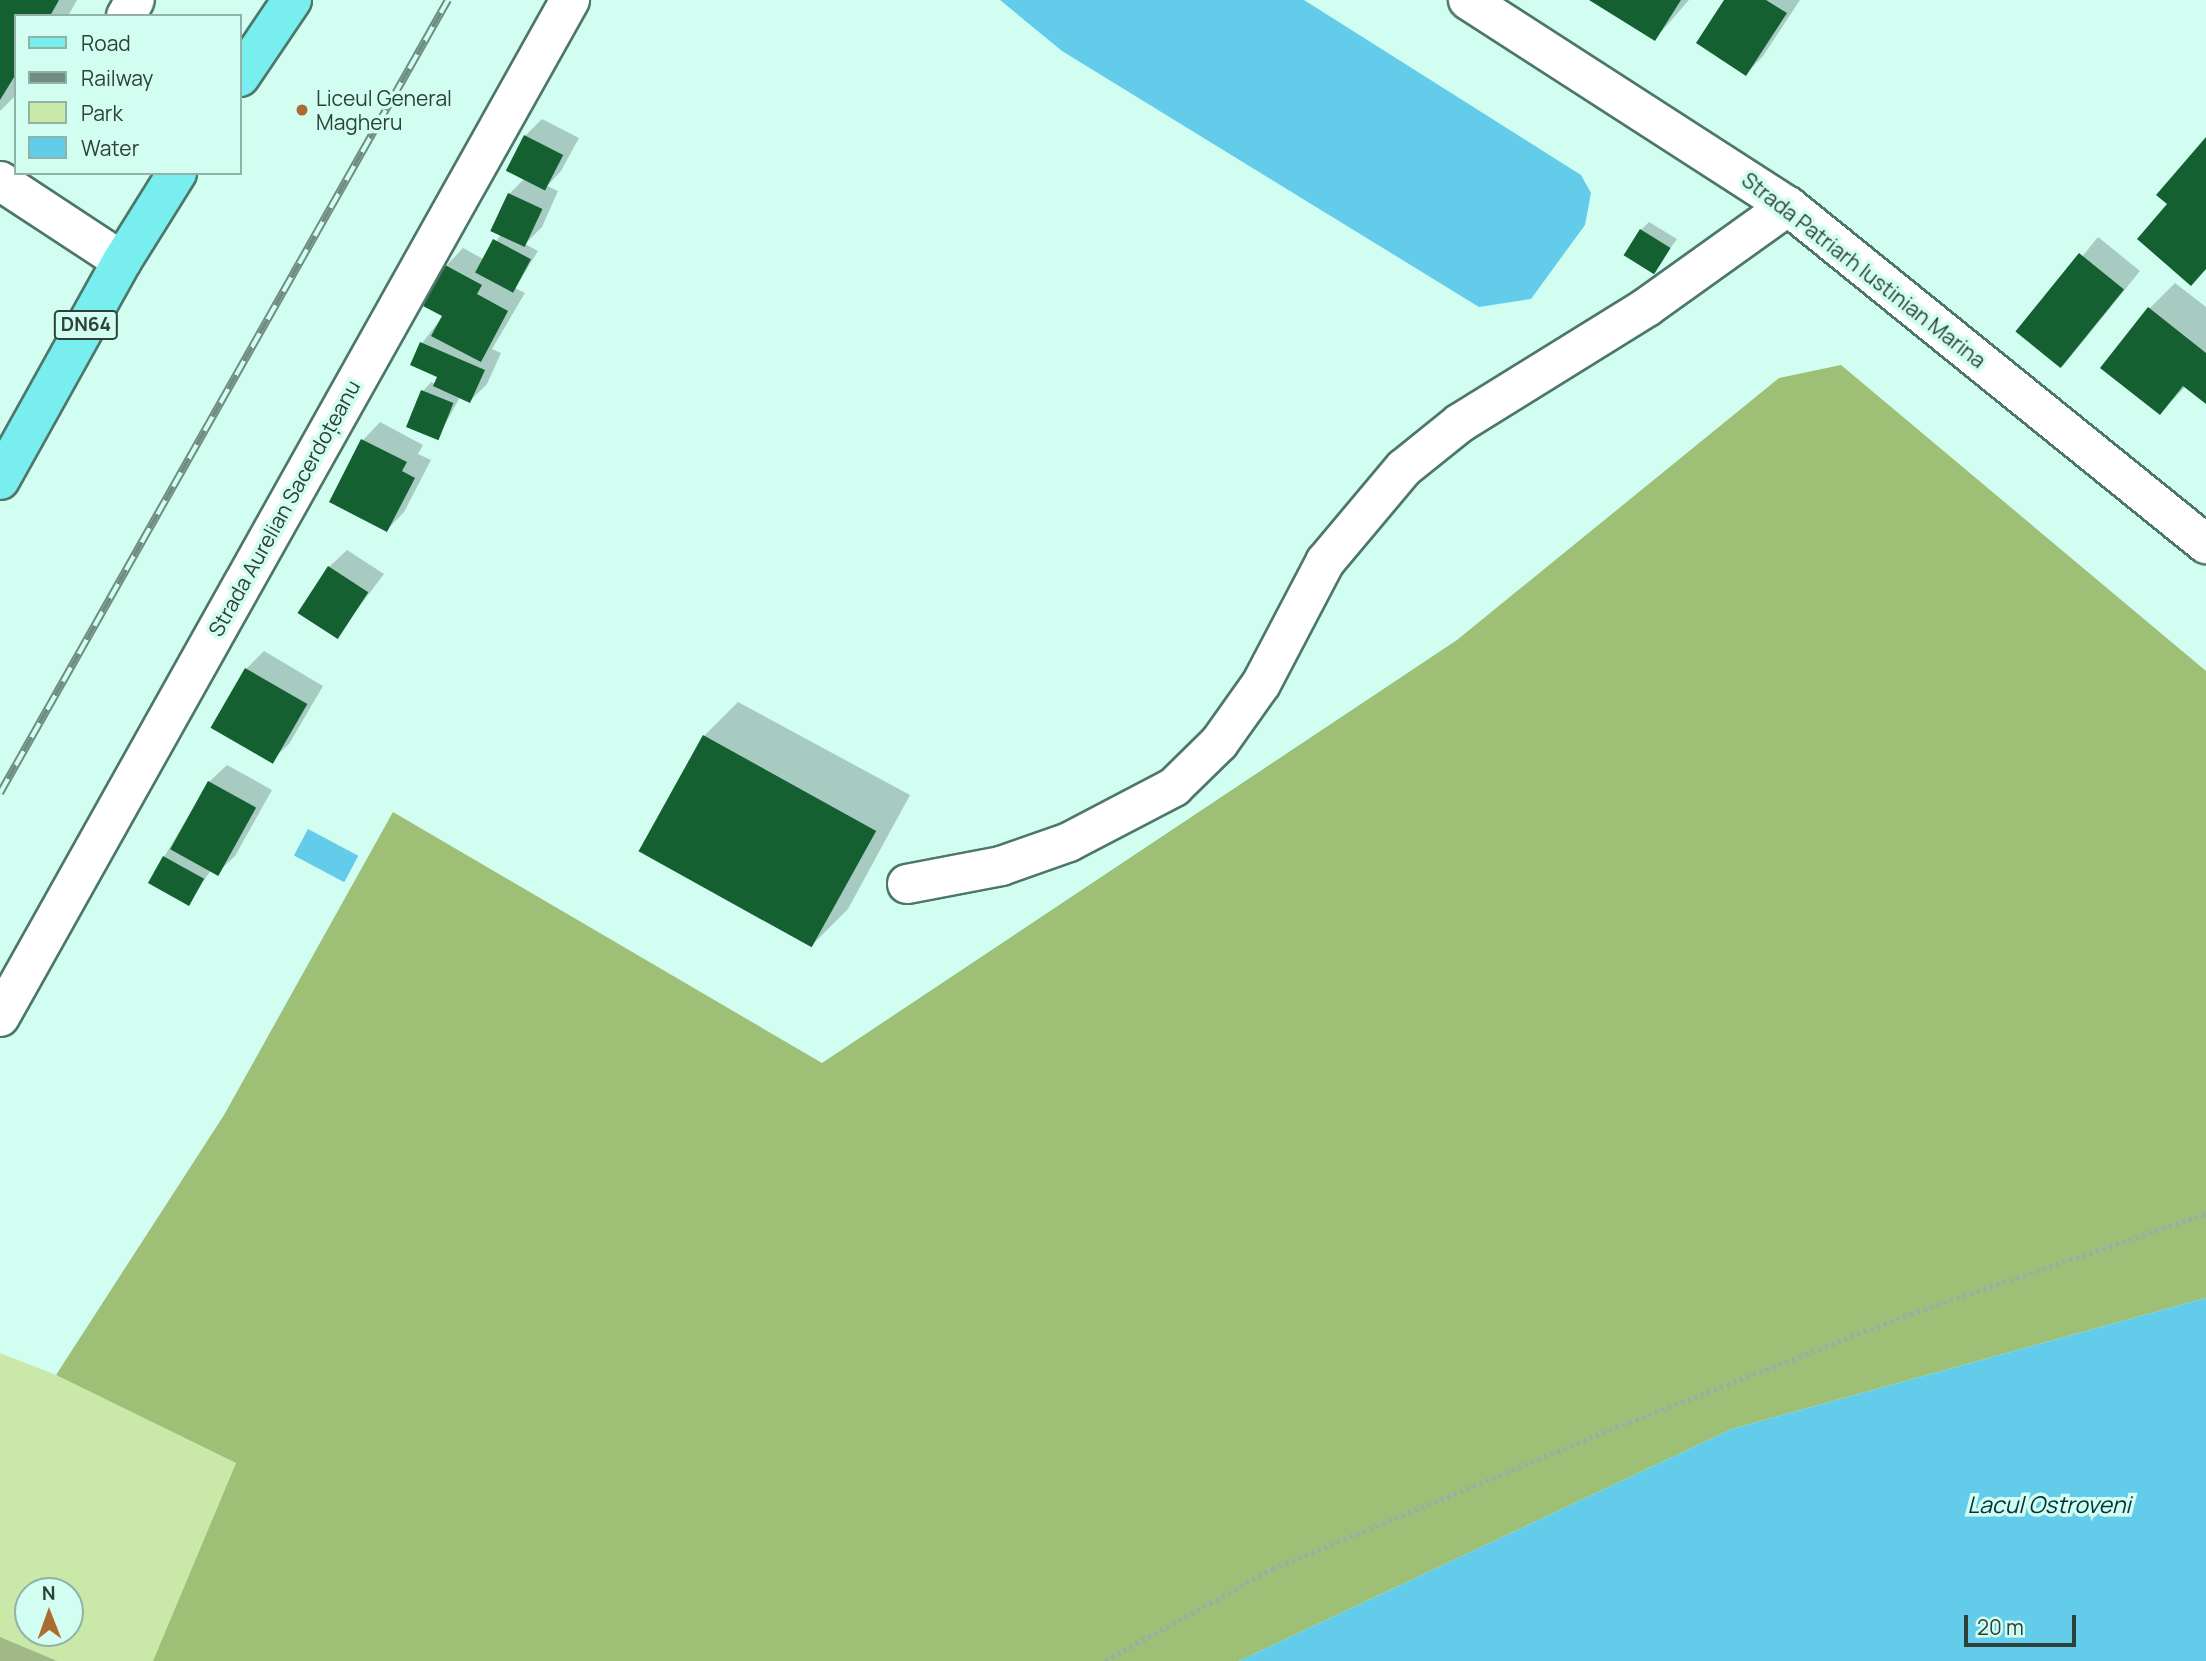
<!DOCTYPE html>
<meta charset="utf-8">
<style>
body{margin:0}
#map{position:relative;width:2206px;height:1661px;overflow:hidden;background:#d1fef0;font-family:Manrope,sans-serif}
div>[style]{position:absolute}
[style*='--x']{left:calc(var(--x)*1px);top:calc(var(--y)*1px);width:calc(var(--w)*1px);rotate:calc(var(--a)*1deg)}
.green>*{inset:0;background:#cae8a8}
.forest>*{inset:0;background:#9ebf76}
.water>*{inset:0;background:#63ccea;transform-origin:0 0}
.shadow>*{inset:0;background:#0003;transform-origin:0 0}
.building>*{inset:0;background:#146031;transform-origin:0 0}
.path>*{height:4.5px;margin-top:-2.25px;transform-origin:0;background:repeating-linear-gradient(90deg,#90b2a7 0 3.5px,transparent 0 7px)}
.roads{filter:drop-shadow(2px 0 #4e776b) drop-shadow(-2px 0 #4e776b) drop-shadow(0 2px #4e776b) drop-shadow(0 -2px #4e776b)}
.minor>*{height:38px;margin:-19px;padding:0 19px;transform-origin:19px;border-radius:19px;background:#fff}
.major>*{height:38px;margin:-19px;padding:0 19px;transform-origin:19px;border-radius:19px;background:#78eeef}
.rail>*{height:8px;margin-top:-4px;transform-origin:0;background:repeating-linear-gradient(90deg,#d1fef0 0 16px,#708d84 0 32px);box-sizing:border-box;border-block:2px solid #708d84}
.dots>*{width:19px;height:19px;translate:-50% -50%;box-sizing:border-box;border:4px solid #d1fef0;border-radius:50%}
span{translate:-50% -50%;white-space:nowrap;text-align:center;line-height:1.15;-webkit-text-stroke:7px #d1fef0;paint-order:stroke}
.shield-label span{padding:2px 5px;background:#d1fef0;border:2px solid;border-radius:5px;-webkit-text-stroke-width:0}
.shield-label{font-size:19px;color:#2e403a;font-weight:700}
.poi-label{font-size:21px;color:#2e403a}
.left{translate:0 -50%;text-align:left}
.street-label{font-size:21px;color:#2e403a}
.water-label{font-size:23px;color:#00333f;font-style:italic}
.legend{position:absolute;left:14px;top:14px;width:228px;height:161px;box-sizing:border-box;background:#d1fef0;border:2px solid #90b2a7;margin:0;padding:9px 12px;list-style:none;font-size:21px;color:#2e403a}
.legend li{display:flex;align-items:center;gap:14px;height:35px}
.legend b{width:35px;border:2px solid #90b2a7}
.north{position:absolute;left:14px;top:1577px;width:70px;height:70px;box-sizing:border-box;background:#d1fef0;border:2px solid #90b2a7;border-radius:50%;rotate:359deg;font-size:19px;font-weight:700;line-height:28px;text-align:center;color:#2e403a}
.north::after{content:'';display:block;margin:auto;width:24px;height:32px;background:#ab6c32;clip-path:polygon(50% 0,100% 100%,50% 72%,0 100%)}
.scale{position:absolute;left:1964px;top:1615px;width:112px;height:32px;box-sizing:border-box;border:4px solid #2e403a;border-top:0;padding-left:9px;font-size:21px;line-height:24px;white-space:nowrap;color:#2e403a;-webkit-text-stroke:5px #d1fef0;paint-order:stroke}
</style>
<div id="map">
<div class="green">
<div style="clip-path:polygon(evenodd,0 1353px,56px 1375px,236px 1463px,153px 1661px,0 1661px,0 1353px,28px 1591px,70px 1591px,70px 1633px,28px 1633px,28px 1591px)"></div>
</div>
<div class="forest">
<div style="clip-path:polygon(1841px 365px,2206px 671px,2206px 1298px,1732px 1429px,1239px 1661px,153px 1661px,236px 1463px,56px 1375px,224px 1115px,393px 812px,822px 1063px,1457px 640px,1779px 378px)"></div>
</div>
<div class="water">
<div style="clip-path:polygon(1000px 0,1304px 0,1581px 175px,1591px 193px,1585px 225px,1531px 299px,1479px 307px,1062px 51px)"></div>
<div style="left:308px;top:829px;width:57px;height:30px;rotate:28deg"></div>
<div style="clip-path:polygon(2206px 1298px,2206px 1661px,1239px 1661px,1732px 1429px)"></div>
</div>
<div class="shadow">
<div style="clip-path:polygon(0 0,77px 0,68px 16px,16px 16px,16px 95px,0 111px)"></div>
<div style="clip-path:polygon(1592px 0,1689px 0,1655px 39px)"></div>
<div style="clip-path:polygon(1726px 0,1800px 0,1763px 56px,1746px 74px)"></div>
<div style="clip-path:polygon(542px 119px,579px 138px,561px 171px,547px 186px,558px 191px,542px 227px,525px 244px,538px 251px,515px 288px,525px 293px,492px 349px,501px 353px,487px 384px,470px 401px,460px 397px,437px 439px,407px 427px,423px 391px,431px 382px,436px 384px,440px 377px,422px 343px,444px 315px,425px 305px,446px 266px,463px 248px,485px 260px,501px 234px,509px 194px,524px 179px,525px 136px)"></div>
<div style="clip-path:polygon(1649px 222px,1677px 239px,1654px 271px,1641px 230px)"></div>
<div style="left:2098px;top:237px;width:54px;height:123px;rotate:39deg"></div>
<div style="clip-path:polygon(2175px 283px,2206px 307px,2206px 402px,2186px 386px,2160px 413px,2149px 309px)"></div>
<div style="clip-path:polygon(380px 422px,423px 445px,418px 454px,431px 460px,404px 512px,387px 530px,363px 440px)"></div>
<div style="clip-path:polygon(347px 550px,384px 574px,337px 636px,329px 567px)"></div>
<div style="clip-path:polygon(264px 651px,323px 686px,289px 744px,271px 761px,212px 727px,246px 669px)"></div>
<div style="clip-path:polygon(738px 702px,910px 795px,848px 909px,813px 944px,704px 736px)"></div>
<div style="clip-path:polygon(227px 765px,272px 790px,235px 856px,217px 873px,211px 870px,189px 903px,164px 857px,209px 782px)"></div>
<div style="clip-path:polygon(0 1637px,57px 1661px,0 1661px)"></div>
</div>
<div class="building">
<div style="clip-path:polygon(0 0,59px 0,50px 16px,16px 16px,16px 74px,0 100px)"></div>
<div style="clip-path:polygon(1589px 0,1681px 0,1655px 41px)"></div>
<div style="clip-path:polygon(1724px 0,1766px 0,1787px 13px,1746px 76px,1696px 43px)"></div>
<div style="left:524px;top:135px;width:44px;height:40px;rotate:27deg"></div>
<div style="clip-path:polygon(2206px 137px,2206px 269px,2191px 286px,2137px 239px,2167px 204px,2156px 195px)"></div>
<div style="left:508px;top:193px;width:38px;height:42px;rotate:25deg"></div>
<div style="left:1640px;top:229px;width:36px;height:31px;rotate:32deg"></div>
<div style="left:493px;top:239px;width:43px;height:38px;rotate:28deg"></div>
<div style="left:2079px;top:253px;width:58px;height:101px;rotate:39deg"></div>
<div style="clip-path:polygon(445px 265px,482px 285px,477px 294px,508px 311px,481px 362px,431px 336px,442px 316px,423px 306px)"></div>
<div style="clip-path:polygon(2148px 307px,2206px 353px,2206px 404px,2183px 386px,2160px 415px,2100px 368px)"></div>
<div style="clip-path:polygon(420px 342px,485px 370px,470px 403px,433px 386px,437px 377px,410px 365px)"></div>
<div style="left:421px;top:390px;width:35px;height:40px;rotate:22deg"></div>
<div style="clip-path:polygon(361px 439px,407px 462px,402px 471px,415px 478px,387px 532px,329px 502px)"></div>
<div style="left:328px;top:566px;width:48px;height:56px;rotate:33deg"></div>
<div style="left:245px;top:668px;width:72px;height:69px;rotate:30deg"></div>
<div style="left:703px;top:735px;width:198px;height:133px;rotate:29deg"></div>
<div style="left:208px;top:781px;width:55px;height:78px;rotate:29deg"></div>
<div style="left:163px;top:856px;width:47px;height:31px;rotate:29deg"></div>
</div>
<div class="path">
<div style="--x:1105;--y:1661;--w:191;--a:-28.9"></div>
<div style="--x:1272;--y:1569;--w:378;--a:-22.4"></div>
<div style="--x:1622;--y:1425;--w:309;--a:-21.1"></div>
<div style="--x:1910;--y:1314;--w:312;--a:-18.7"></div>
</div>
<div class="roads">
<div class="minor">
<div style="--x:1468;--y:0;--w:381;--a:32.8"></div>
<div style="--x:1788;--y:206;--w:538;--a:38.96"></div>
<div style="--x:126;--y:16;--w:18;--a:-61"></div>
<div style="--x:0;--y:181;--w:146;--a:33.3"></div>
<div style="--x:907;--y:884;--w:96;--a:-10.8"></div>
<div style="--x:1001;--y:866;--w:72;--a:-19.4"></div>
<div style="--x:1069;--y:842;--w:119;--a:-27.6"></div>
<div style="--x:1174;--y:787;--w:63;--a:-44.4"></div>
<div style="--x:1219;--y:743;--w:72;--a:-54.6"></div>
<div style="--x:1261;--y:684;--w:138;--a:-62.3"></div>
<div style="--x:1325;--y:562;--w:123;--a:-50"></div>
<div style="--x:1404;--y:468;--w:72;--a:-38.8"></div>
<div style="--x:1460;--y:423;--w:220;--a:-31.8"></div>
<div style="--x:1647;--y:307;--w:173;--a:-35.6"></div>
<div style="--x:0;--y:1017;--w:1166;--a:-60.73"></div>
</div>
<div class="major">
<div style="--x:240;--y:77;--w:93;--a:-56"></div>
<div style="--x:0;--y:480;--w:251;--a:-60.9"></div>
<div style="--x:122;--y:261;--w:104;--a:-58"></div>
</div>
</div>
<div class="rail">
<div style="--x:0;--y:793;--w:911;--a:-60.54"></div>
</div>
<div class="dots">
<div style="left:302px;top:110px;background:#ab6c32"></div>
</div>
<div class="shield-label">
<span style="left:86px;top:325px">DN64</span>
</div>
<div class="poi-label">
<span class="left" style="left:316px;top:110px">Liceul General<br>Magheru</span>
</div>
<div class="street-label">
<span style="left:1864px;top:270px;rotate:38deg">Strada Patriarh Iustinian Marina</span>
<span style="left:284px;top:508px;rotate:-61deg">Strada Aurelian Sacerdoțeanu</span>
</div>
<div class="water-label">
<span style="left:2049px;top:1504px">Lacul Ostroveni</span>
</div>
<ul class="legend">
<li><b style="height:9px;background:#78eeef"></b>Road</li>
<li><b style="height:9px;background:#708d84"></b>Railway</li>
<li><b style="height:19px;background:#cae8a8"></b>Park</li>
<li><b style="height:19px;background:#63ccea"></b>Water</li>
</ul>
<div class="north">N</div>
<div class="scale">20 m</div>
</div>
